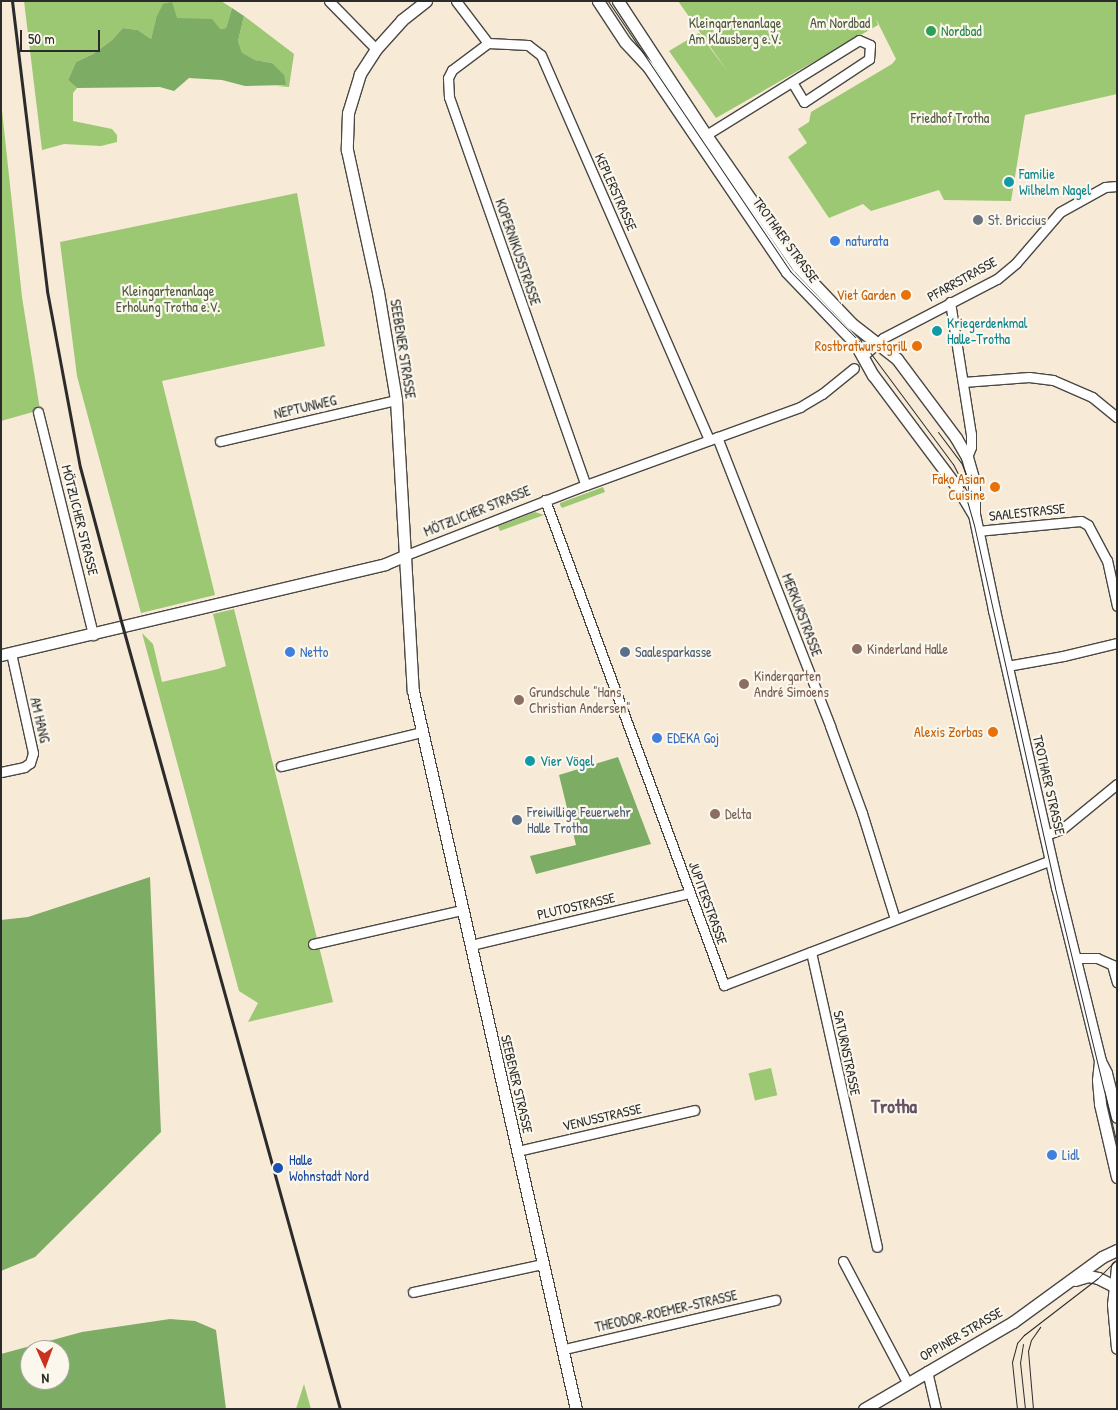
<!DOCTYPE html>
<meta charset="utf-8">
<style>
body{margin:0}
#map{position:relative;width:1118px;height:1410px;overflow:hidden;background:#f7ead6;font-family:"Patrick Hand",sans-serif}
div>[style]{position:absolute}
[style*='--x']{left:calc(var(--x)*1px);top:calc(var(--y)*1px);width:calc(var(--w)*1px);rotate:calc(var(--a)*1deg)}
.green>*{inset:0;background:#9cc773;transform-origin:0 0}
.forest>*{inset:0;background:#7dac65}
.roads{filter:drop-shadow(1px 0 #4a4845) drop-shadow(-1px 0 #4a4845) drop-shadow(0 1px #4a4845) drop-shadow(0 -1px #4a4845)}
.street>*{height:9px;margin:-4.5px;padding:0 4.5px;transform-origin:4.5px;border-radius:4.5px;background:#fff}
.secondary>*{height:11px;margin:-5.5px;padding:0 5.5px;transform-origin:5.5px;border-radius:5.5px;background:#fff}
.tram>*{height:1px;margin:-0.5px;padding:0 0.5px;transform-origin:0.5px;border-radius:0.5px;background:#2b2b2b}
.rail>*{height:3px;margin:-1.5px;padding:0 1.5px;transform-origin:1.5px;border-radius:1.5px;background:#2b2b2b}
.dots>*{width:14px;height:14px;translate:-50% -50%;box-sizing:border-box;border:2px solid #fbf7ec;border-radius:50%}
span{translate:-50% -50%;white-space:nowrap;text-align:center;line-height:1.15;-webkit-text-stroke:4.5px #fbf7ec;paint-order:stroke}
.park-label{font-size:14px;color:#4d5a41}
.leisure-label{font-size:14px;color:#27864d}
.left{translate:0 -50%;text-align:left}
.culture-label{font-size:14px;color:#0d838f}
.street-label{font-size:14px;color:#2b2b2b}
.worship-label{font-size:14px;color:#5b616d}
.shop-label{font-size:14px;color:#366cbe}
.food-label{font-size:14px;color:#c56008}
.right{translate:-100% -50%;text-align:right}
.education-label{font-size:14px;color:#785e54}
.service-label{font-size:14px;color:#4e5e75}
.transit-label{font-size:14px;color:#164399}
.district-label{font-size:19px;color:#655361;font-weight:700}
.frame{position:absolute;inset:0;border:2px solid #2b2b2b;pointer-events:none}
.north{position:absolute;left:20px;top:1340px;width:50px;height:50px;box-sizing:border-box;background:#fbf7ec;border:1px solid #a8a59f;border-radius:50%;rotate:178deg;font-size:14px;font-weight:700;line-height:20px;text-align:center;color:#2b2b2b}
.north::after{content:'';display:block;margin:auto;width:18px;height:22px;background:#c8321e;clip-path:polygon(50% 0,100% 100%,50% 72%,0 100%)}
.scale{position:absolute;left:20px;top:30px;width:80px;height:22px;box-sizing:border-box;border:2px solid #2b2b2b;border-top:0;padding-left:6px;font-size:15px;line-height:18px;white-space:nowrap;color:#2b2b2b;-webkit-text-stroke:4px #fbf7ec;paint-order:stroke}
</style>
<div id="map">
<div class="green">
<div style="clip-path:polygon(24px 1px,221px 1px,232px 8px,226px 28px,220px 29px,186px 19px,156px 18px,151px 39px,138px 30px,123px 28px,112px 40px,93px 54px,76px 62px,68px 80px,77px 88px,73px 93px,73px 121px,112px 129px,117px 135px,117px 142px,101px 146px,64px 144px,42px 150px)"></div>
<div style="clip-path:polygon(678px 1px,1117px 1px,1117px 94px,1025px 115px,1011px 201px,944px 200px,939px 190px,871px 211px,863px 204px,829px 218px,788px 157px,807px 143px,798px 129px,809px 122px,811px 112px,892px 64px,896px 59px,876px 19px,878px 25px,716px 118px,669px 51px,699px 33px,728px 72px)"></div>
<div style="clip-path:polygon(244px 16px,294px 54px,289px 87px,277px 86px,286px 85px,272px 63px,255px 60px,242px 54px,238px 41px)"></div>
<div style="clip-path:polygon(1px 101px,22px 297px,40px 410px,1px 421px)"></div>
<div style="clip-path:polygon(297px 193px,325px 346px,162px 381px,215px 595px,141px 613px,77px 376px,60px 242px)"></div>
<div style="clip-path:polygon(603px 487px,605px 492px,562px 508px,560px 505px,560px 503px)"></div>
<div style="clip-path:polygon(535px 512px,544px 515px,500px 531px,498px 526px)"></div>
<div style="clip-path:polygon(234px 609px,333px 1002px,248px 1022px,258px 1003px,239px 991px,142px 633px,153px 644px,162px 682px,218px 669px,226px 666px,213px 614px)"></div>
<div style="left:771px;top:1068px;width:28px;height:23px;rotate:77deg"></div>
<div style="clip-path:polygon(304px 1384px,311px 1409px,296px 1409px)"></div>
</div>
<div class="forest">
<div style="clip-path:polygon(172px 2px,177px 18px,212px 19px,220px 29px,226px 28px,232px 8px,244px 16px,238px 41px,242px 53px,255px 60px,272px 63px,284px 75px,286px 85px,245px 86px,222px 80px,189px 78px,174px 91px,160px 87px,77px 88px,68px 80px,76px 62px,93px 54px,112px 40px,123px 28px,138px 30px,151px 39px,156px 18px,163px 4px)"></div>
<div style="clip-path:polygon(618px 757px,651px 844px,536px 874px,530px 856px,576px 845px,559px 775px)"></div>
<div style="clip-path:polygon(150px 877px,161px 1132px,35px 1257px,1px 1271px,1px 920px,28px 917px)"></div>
<div style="clip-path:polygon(evenodd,170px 1319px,195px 1321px,216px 1330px,226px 1409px,1px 1409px,1px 1354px,82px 1332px,170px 1319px,30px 1350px,60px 1350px,60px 1380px,30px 1380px,30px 1350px)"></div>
</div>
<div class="roads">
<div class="street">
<div style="--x:329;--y:1;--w:67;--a:45.6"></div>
<div style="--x:456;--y:1;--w:53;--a:52.7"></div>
<div style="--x:488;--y:43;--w:45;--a:143.1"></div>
<div style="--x:452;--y:70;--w:9;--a:117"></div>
<div style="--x:448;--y:78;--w:19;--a:87"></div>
<div style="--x:449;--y:97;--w:411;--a:70.6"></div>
<div style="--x:488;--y:43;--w:40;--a:2.9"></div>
<div style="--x:528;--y:45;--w:16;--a:38"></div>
<div style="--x:541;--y:55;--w:420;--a:66.4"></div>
<div style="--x:706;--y:135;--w:180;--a:-31.8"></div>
<div style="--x:859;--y:40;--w:12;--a:24"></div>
<div style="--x:870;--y:45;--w:14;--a:94"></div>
<div style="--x:869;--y:59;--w:78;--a:146.5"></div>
<div style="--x:804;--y:102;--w:23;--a:-121"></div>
<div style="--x:950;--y:302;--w:134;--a:81"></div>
<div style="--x:971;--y:434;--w:13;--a:90"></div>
<div style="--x:971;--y:447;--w:11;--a:112"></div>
<div style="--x:862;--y:357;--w:28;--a:-42"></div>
<div style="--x:883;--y:338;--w:128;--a:-27.4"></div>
<div style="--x:997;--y:279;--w:25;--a:-40"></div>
<div style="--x:1016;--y:263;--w:67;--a:-49.2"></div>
<div style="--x:1060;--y:212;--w:51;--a:-29.1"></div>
<div style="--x:1105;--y:187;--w:12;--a:-5"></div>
<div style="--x:963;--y:382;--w:66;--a:-4.3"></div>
<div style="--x:1029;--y:377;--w:24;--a:7"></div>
<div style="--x:1053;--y:380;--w:43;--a:23.6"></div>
<div style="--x:1092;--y:397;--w:32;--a:39"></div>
<div style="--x:38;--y:412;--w:230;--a:76.1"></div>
<div style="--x:717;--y:437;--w:310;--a:68.6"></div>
<div style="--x:830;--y:726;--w:93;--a:69.8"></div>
<div style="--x:862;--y:813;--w:111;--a:72.7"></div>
<div style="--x:220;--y:441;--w:181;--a:-13.1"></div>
<div style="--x:545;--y:500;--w:517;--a:69.74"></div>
<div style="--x:724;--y:985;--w:350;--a:-20.9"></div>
<div style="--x:977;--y:531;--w:104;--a:-5.5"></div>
<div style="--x:1081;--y:521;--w:8;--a:30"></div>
<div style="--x:1088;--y:525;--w:40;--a:62"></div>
<div style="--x:1107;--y:560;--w:47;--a:77.7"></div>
<div style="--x:406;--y:555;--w:193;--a:-21.3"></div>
<div style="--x:586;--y:485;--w:228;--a:-20"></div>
<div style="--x:800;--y:407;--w:26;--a:-31"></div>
<div style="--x:822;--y:394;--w:41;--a:-39.1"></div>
<div style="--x:1007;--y:666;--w:57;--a:-10.1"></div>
<div style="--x:1063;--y:656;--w:56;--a:-13.5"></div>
<div style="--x:281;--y:766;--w:145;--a:-13.6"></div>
<div style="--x:1;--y:772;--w:24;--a:-12"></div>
<div style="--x:24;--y:767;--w:7;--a:-34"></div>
<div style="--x:30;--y:763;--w:10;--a:-73"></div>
<div style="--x:33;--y:753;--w:102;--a:-102.4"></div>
<div style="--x:1046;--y:835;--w:17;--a:-21"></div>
<div style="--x:1062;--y:829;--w:71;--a:-39.3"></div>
<div style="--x:313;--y:944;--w:153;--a:-12.9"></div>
<div style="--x:471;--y:945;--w:224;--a:-13.4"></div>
<div style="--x:811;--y:952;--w:302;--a:77.4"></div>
<div style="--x:1074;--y:958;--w:23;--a:0"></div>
<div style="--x:1097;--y:958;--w:22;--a:24"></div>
<div style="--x:1112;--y:965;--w:18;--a:74"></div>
<div style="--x:517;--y:1151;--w:182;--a:-13"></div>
<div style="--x:843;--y:1261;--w:137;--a:62.1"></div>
<div style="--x:413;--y:1292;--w:132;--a:-12.2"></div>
<div style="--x:564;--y:1349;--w:217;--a:-13.1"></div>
<div style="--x:927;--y:1371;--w:39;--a:77"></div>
</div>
<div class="secondary">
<div style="--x:426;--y:1;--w:31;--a:142"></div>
<div style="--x:402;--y:20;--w:39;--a:132"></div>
<div style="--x:376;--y:49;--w:30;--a:123"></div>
<div style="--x:360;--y:74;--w:41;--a:107.1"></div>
<div style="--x:348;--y:113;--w:37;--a:92"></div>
<div style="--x:347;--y:150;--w:145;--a:77.7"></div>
<div style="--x:378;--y:292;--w:109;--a:80.5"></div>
<div style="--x:396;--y:400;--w:291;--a:86.7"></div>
<div style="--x:413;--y:691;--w:736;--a:77.21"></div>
<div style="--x:598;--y:1;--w:49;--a:56.6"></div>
<div style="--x:625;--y:42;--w:35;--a:47"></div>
<div style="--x:649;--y:68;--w:246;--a:55.9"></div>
<div style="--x:787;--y:272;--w:98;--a:46.2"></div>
<div style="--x:855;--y:343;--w:37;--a:61"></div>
<div style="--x:873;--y:375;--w:144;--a:53.2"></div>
<div style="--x:959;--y:490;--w:27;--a:59"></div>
<div style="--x:618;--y:1;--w:160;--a:56.7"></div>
<div style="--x:706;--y:135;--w:160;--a:55.2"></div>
<div style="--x:797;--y:266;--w:79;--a:46.5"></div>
<div style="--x:851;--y:323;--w:58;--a:38"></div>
<div style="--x:897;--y:359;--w:99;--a:53.2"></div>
<div style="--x:956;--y:438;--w:22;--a:60"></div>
<div style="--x:967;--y:457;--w:26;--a:74"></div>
<div style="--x:974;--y:482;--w:32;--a:90"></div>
<div style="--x:974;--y:514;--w:98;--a:78.2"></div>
<div style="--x:994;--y:610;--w:284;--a:77.2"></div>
<div style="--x:1057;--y:887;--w:179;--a:76.1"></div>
<div style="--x:1100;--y:1061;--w:13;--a:63"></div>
<div style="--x:1106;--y:1073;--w:45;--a:76"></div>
<div style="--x:1;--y:655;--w:395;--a:-13.3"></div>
<div style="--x:385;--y:564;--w:23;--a:-23"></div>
<div style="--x:1100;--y:1061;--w:19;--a:96"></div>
<div style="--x:1098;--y:1080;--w:24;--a:85"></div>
<div style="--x:1100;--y:1104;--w:75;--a:76.9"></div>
<div style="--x:1117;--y:1267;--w:37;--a:96"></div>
<div style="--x:1113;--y:1304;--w:44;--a:84.8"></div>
<div style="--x:1075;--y:1280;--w:14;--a:-17"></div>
<div style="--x:1088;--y:1276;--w:10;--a:11"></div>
<div style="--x:1098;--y:1278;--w:18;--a:27"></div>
<div style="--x:864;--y:1409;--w:173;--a:-30.3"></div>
<div style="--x:1013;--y:1322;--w:110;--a:-36.1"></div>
<div style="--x:1102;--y:1257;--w:17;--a:-25"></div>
</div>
</div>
<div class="tram">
<div style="--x:608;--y:1;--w:326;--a:56"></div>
<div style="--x:790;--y:271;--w:112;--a:45.4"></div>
<div style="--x:869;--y:351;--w:141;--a:53.4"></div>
<div style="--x:953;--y:464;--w:18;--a:63"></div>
<div style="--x:961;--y:480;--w:47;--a:73.9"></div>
<div style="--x:974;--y:525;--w:372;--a:77.4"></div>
<div style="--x:1055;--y:888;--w:264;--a:76.4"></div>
<div style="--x:938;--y:432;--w:38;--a:53"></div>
<div style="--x:961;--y:462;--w:22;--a:68"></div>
<div style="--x:1023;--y:1344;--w:18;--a:99"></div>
<div style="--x:1020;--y:1362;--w:47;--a:83.9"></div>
<div style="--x:1017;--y:1409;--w:47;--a:-96.1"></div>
<div style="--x:1012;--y:1362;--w:20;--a:-75"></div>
<div style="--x:1017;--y:1343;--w:11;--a:-49"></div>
<div style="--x:1024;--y:1335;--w:93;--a:-37.6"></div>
<div style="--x:1098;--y:1278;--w:27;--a:-45"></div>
<div style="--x:1033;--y:1409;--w:58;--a:-94.9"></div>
<div style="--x:1028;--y:1351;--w:11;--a:-75"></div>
<div style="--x:1031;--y:1340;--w:16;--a:-55"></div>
</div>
<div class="rail">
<div style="--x:12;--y:1;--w:292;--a:83.1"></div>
<div style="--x:47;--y:291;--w:179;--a:79.4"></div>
<div style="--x:80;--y:467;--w:159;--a:75.1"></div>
<div style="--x:121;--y:621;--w:818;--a:74.47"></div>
</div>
<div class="dots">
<div style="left:931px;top:31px;background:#2e9e5b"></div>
<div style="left:1009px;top:182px;background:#0f9aa8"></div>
<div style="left:978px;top:220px;background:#6b7280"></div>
<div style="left:835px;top:241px;background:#3f7fe0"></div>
<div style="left:906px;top:295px;background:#e8710a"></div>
<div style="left:937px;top:331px;background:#0f9aa8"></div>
<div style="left:917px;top:346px;background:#e8710a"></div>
<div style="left:995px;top:487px;background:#e8710a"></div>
<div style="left:857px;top:649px;background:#8d6e63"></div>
<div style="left:290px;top:652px;background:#3f7fe0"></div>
<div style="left:625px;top:652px;background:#5c6f8a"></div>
<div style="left:744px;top:684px;background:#8d6e63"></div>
<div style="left:519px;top:700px;background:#8d6e63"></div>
<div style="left:993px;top:732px;background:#e8710a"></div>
<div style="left:657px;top:738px;background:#3f7fe0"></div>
<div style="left:530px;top:761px;background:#0f9aa8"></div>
<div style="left:715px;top:814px;background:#8d6e63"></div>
<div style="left:517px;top:820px;background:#5c6f8a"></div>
<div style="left:1052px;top:1155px;background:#3f7fe0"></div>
<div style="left:278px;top:1168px;background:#1a4fb4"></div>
</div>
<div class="park-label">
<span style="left:735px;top:31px">Kleingartenanlage<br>Am Klausberg e.V.</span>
<span style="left:840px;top:23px">Am Nordbad</span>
<span style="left:950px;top:118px">Friedhof Trotha</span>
<span style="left:168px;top:299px">Kleingartenanlage<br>Erholung Trotha e.V.</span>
</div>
<div class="leisure-label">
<span class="left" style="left:941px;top:31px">Nordbad</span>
</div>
<div class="culture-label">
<span class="left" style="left:1019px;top:182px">Familie<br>Wilhelm Nagel</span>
<span class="left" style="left:947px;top:331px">Kriegerdenkmal<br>Halle-Trotha</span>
<span class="left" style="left:540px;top:761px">Vier Vögel</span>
</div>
<div class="street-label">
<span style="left:616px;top:192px;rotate:66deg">KEPLERSTRASSE</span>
<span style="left:786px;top:240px;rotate:54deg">TROTHAER STRASSE</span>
<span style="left:518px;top:252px;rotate:71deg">KOPERNIKUSSTRASSE</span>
<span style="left:962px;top:279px;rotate:-29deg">PFARRSTRASSE</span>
<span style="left:403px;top:349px;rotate:81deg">SEEBENER STRASSE</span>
<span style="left:305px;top:407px;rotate:-13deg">NEPTUNWEG</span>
<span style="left:477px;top:511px;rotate:-22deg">MÖTZLICHER STRASSE</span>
<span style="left:1027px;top:512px;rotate:-6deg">SAALESTRASSE</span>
<span style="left:80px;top:520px;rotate:76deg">MÖTZLICHER STRASSE</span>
<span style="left:802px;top:615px;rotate:69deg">MERKURSTRASSE</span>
<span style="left:40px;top:720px;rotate:77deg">AM HANG</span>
<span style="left:1049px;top:785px;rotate:77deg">TROTHAER STRASSE</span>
<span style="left:708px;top:903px;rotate:70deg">JUPITERSTRASSE</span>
<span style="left:576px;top:906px;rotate:-13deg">PLUTOSTRASSE</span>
<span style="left:847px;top:1053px;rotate:78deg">SATURNSTRASSE</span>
<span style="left:517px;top:1084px;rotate:77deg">SEEBENER STRASSE</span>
<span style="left:602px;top:1117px;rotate:-13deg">VENUSSTRASSE</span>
<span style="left:666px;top:1311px;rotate:-13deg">THEODOR-ROEMER-STRASSE</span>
<span style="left:961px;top:1334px;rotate:-30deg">OPPINER STRASSE</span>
</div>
<div class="worship-label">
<span class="left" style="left:988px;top:220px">St. Briccius</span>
</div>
<div class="shop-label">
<span class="left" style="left:845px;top:241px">naturata</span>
<span class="left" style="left:300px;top:652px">Netto</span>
<span class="left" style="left:667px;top:738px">EDEKA Goj</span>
<span class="left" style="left:1062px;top:1155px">Lidl</span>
</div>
<div class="food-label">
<span class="right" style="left:896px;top:295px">Viet Garden</span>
<span class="right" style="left:907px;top:346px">Rostbratwurstgrill</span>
<span class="right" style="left:985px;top:487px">Fako Asian<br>Cuisine</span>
<span class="right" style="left:983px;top:732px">Alexis Zorbas</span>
</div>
<div class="education-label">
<span class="left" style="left:867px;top:649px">Kinderland Halle</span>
<span class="left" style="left:754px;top:684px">Kindergarten<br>André Simoens</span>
<span class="left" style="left:529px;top:700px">Grundschule "Hans<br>Christian Andersen"</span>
<span class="left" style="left:725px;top:814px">Delta</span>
</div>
<div class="service-label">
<span class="left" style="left:635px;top:652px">Saalesparkasse</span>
<span class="left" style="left:527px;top:820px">Freiwillige Feuerwehr<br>Halle Trotha</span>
</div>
<div class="transit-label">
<span class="left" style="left:289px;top:1168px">Halle<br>Wohnstadt Nord</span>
</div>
<div class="district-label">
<span style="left:894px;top:1107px">Trotha</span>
</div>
<div class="frame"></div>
<div class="north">N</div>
<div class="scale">50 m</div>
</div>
